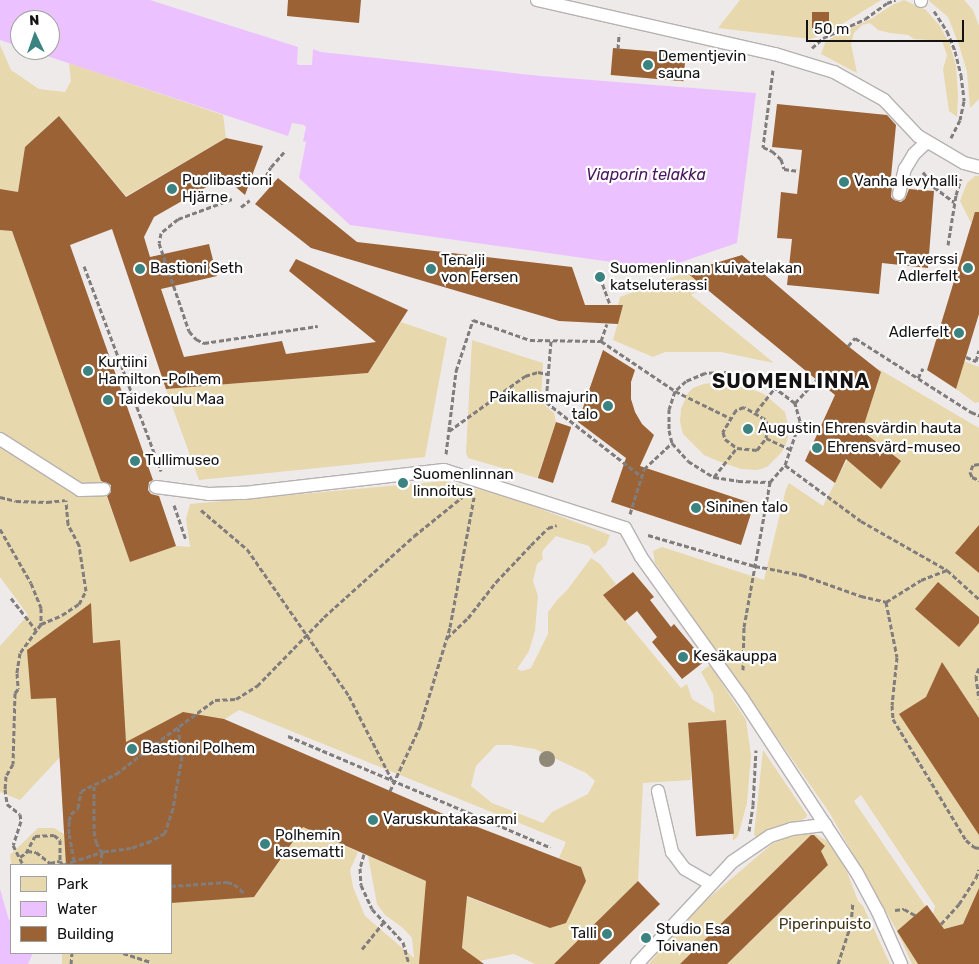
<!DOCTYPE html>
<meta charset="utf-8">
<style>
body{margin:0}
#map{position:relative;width:979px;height:964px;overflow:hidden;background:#efeaea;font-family:Rubik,sans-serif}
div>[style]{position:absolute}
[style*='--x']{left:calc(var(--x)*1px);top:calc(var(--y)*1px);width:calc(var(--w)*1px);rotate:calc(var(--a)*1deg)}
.green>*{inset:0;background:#e7d8ad}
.water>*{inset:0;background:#ecc1ff}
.building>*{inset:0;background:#9a6235;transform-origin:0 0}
.path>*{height:3px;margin-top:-1.5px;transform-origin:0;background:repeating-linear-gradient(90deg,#817d7d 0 5px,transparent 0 7.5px)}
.roads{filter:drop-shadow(1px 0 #b7b2b2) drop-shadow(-1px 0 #b7b2b2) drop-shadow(0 1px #b7b2b2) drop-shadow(0 -1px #b7b2b2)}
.service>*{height:12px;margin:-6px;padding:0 6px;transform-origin:6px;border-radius:6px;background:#fff}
.trees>*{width:16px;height:16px;margin:-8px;border-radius:50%;background:#908876}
.dots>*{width:14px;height:14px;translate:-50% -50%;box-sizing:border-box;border:2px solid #fff;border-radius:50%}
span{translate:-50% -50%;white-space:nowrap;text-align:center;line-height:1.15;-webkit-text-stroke:4.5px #fff;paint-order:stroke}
.poi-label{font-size:15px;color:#141212}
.left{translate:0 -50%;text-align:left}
.right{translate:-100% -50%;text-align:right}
.park-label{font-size:15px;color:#423818}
.water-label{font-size:16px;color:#4b175e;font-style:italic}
.district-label{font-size:20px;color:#141212;font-weight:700;letter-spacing:1px}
.legend{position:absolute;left:10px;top:864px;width:162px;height:90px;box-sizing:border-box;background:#fff;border:1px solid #a1a0a0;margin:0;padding:6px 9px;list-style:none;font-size:15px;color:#141212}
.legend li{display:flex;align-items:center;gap:10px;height:25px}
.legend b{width:25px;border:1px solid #a1a0a0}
.north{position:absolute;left:10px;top:10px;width:50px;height:50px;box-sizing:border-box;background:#fff;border:1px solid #a1a0a0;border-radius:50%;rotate:357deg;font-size:14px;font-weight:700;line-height:20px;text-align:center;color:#141212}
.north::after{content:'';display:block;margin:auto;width:18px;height:22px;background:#3b8381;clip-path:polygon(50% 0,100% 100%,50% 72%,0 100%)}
.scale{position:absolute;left:806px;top:20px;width:158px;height:22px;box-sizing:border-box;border:2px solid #141212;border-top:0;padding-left:6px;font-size:15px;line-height:18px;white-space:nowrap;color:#141212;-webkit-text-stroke:4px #fff;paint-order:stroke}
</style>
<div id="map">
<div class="green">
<div style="clip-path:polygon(740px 0,881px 0,826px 34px,810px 39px,718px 28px)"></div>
<div style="clip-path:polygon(904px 0,926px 10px,940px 26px,950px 45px,956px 66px,958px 96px,957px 117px,949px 111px,943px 69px,947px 55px,942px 41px,914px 39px,908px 35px,890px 33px,878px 30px,870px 23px,862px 25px,854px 33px,851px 44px,857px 73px,821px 54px,825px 43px,836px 35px,871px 19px,892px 5px)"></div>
<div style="clip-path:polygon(928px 0,964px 0,973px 10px,979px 26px,979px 99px,970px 108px,967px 72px,959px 45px,948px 17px)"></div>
<div style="clip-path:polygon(0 45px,11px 70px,39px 89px,65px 92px,71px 81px,69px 63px,223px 115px,226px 138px,126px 196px,59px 116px,25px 147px,18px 192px,0 189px)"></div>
<div style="clip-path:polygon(975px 176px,979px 176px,979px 219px,973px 217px,971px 223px,960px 201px,967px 183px)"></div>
<div style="clip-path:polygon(evenodd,0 230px,12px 231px,130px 562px,176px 546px,190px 547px,186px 519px,190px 504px,444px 481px,506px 496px,610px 535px,606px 545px,594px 554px,589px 546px,556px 536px,544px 549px,542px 553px,543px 559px,537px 564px,533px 581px,538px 596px,535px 631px,529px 651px,517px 669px,522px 671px,531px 668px,548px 634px,548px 612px,558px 599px,568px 589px,591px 558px,600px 564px,616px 584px,604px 595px,681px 688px,687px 684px,692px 699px,715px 713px,713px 694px,701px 672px,710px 665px,746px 720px,751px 756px,747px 803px,738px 836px,733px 841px,726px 720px,689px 722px,691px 780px,643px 783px,638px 881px,554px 964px,535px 964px,514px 954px,479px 961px,462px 948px,466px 903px,422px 964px,62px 964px,62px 953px,171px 953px,171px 865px,12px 865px,11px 862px,10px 855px,38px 828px,54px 828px,64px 834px,60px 757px,20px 800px,0 792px,0 646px,28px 615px,0 577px,0 230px,239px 710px,566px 842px,559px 858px,581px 867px,550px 928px,428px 882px,368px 856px,377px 904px,385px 915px,403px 928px,412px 938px,414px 958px,365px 916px,353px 887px,350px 870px,358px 852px,263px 809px,214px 726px,239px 710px,0 230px,496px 745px,510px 745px,535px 749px,586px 773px,595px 781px,588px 794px,552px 812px,543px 823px,492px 803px,471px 786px,476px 766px,496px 745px)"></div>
<div style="clip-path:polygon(686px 272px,704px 287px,691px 295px,774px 363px,721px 352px,665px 352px,653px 357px,613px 340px,623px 305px,618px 305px,620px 297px)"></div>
<div style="clip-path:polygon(401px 322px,447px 338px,425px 457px,199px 480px,166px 389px,368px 373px)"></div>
<div style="clip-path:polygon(472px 340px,543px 363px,541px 402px,554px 413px,556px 422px,537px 478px,468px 458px,466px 453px)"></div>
<div style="clip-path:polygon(964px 361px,979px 367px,979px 402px,975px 403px,956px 389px)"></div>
<div style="clip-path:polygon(877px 368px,979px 428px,979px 892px,963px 924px,943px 929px,933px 914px,935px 906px,861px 795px,854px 801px,926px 907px,897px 931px,918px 964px,912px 964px,897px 931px,829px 812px,655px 563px,653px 551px,662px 547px,764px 580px,786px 489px,789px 483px,823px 506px,862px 431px,881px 372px)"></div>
<div style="clip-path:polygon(718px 382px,748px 388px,764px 394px,785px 412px,789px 430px,787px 441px,782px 452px,767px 467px,757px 470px,741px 469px,718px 461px,704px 455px,683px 434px,680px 422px,681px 409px,688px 393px,693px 388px,704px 384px)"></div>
<div style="clip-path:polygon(763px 750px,807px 815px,806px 818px,756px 837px,754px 835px)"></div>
<div style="clip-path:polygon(813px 833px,833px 844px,843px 861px,858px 901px,863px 906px,890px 964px,727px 964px,828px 865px,821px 851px,825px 846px,813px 833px,680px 964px,649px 964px,690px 914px,772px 844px,788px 837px)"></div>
</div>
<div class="water">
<div style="clip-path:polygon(0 0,150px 0,298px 47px,297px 64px,299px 65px,312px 65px,313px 49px,321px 52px,541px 76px,756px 93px,737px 243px,661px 269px,350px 225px,299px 178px,306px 142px,303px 141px,306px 127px,304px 125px,292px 123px,288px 136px,29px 50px,50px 50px,50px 20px,20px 20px,20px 47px,0 40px)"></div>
<div style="clip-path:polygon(0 889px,9px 920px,11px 919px,11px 953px,33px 953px,28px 964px,0 964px)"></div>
</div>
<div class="building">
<div style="clip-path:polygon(288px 0,361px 0,359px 23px,287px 16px)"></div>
<div style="left:812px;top:12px;width:17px;height:16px"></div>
<div style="left:613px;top:48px;width:73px;height:27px;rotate:5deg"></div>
<div style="clip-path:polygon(777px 104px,887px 115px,896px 125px,890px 187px,892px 187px,891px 197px,894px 200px,901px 202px,905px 199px,909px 189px,934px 191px,928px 268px,882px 263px,879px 294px,787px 285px,792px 239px,777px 238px,781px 192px,797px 194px,802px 150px,772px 147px)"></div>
<div style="clip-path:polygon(59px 116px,126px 197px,226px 138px,263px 146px,245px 195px,224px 177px,154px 217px,144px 237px,150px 257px,209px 244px,217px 276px,161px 289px,184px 357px,282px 341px,286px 354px,376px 342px,289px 271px,296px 259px,408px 310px,368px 373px,166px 389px,112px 229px,70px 245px,153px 480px,149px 482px,148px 490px,151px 494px,159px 496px,176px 546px,130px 562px,107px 496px,111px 492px,111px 485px,101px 481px,12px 231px,0 230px,0 189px,18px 192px,25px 147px)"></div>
<div style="clip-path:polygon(278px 178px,357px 242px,572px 267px,585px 305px,623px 305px,618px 324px,559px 321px,311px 248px,255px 204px)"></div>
<div style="clip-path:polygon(975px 212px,979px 212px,979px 314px,956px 389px,927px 370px)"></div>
<div style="clip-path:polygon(742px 255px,848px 346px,881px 372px,862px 431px,901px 461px,881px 489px,846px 459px,835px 483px,805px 461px,835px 395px,686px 272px)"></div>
<div style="clip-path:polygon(603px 350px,635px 370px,631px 382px,631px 399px,635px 412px,642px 424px,654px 435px,640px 466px,754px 504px,741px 545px,611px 502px,626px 458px,578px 422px)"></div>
<div style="left:556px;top:422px;width:16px;height:59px;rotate:18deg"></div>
<div style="clip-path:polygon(979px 525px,979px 573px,955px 553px)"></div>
<div style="clip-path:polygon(633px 572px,654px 597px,650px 600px,671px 627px,674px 624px,705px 661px,682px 679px,652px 642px,657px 637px,637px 611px,625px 621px,603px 595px)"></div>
<div style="clip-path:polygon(938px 582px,979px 617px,979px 623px,959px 647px,915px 609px)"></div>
<div style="clip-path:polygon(91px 603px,93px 643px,120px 640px,126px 742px,183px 712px,224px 719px,441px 813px,581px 867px,586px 881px,566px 923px,550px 928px,467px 896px,462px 948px,484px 964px,419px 964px,426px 881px,303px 827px,254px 897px,171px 903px,171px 865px,66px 865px,56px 698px,31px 699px,27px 650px)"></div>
<div style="clip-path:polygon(942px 662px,979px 718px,979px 835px,899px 714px,926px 697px)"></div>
<div style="left:726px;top:720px;width:114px;height:38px;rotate:86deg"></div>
<div style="clip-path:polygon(811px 835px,814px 835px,825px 846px,821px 851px,828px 865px,727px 964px,680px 964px)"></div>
<div style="clip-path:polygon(638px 881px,660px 904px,599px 964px,554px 964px)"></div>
<div style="clip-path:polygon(979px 888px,979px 964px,918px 964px,897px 931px,927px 905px,944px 929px,963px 924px)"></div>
</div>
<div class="path">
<div style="--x:934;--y:11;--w:24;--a:57"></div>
<div style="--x:947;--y:31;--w:22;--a:68"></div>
<div style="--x:955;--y:51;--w:25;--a:76"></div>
<div style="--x:961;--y:75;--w:26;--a:83"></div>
<div style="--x:964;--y:101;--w:19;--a:102"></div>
<div style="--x:960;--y:120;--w:20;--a:117"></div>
<div style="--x:812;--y:48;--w:15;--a:-42"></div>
<div style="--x:823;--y:38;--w:46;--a:-24.3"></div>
<div style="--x:865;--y:19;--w:27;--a:-36"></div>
<div style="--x:887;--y:3;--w:9;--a:-21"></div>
<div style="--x:618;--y:49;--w:15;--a:-86"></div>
<div style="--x:773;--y:70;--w:78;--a:97.4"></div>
<div style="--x:763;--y:147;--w:10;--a:24"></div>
<div style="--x:772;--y:151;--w:12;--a:42"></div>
<div style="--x:781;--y:159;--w:10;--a:73"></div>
<div style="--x:784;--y:169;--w:15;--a:8"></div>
<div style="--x:923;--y:172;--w:19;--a:54"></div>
<div style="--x:934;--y:187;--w:25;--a:37"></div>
<div style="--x:262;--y:183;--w:18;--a:-61"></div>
<div style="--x:271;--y:167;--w:20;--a:-49"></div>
<div style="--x:232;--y:199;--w:58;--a:159.7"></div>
<div style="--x:178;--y:219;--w:22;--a:141"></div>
<div style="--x:161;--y:233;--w:10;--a:101"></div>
<div style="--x:159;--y:243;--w:93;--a:71.2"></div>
<div style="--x:189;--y:331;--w:11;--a:49"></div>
<div style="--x:196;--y:339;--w:9;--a:27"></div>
<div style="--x:204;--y:343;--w:115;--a:-8.5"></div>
<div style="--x:241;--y:207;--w:11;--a:-38"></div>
<div style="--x:948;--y:245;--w:51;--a:-80.9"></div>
<div style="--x:956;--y:195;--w:17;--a:-73"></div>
<div style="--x:84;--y:266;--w:219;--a:69.4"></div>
<div style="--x:600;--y:277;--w:30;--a:70"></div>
<div style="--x:551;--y:341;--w:61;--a:94.7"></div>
<div style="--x:546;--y:402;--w:120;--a:37.9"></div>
<div style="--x:601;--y:341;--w:18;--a:-71"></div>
<div style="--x:848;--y:346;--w:11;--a:-49"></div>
<div style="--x:855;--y:338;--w:138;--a:32.5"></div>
<div style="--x:971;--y:412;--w:9;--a:21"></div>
<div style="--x:966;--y:357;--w:11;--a:22"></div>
<div style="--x:976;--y:361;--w:11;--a:-75"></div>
<div style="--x:918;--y:378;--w:11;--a:-63"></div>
<div style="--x:795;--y:403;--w:33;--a:-47"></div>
<div style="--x:756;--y:412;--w:31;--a:-52"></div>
<div style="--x:449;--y:431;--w:94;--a:-35.9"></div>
<div style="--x:525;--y:376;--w:14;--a:-17"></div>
<div style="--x:538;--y:372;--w:10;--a:11"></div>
<div style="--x:766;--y:438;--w:29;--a:25"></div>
<div style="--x:446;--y:454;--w:84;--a:-83.1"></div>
<div style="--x:456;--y:371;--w:54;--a:-71.6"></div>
<div style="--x:473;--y:320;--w:60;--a:19.3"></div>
<div style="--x:530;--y:340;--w:71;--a:0.8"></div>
<div style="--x:601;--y:341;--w:89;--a:34"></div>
<div style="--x:675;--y:391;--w:61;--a:26.1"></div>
<div style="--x:979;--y:464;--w:6;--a:171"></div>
<div style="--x:973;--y:465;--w:8;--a:113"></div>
<div style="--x:970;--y:472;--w:5;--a:68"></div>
<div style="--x:972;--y:477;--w:8;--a:23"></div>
<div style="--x:785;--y:465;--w:94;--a:36.4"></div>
<div style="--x:861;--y:521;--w:99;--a:29.7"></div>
<div style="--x:947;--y:570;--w:43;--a:42.2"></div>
<div style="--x:714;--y:477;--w:37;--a:-52"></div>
<div style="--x:737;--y:448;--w:20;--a:6"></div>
<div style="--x:757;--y:450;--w:15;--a:-53"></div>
<div style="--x:766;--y:438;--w:12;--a:-81"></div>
<div style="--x:768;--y:426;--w:8;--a:-113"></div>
<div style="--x:765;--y:419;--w:24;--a:-150"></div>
<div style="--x:744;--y:407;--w:9;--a:159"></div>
<div style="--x:736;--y:410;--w:26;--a:121"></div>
<div style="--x:723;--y:432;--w:7;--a:74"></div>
<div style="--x:725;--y:439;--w:15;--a:37"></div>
<div style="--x:0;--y:497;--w:16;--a:14"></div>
<div style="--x:16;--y:501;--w:31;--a:2"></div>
<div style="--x:47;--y:502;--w:18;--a:-6"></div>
<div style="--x:174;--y:505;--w:37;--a:71"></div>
<div style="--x:201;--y:510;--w:60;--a:40.3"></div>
<div style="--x:247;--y:549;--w:179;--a:55.2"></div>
<div style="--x:349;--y:696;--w:94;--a:62.9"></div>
<div style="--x:630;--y:514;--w:47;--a:-72.7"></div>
<div style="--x:644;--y:469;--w:38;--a:-43"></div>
<div style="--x:0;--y:529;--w:62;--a:60.1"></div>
<div style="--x:31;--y:583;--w:27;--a:68"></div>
<div style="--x:41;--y:608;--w:16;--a:90"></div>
<div style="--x:41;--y:624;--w:36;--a:126"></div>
<div style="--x:20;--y:653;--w:20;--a:99"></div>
<div style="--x:17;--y:673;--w:16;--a:86"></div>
<div style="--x:18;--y:689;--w:5;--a:127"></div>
<div style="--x:15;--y:693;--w:71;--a:91.6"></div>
<div style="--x:13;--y:764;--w:14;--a:120"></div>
<div style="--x:6;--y:776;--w:13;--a:94"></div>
<div style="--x:5;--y:789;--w:15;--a:82"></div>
<div style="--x:7;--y:804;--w:16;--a:38"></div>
<div style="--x:20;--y:814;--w:7;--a:82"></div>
<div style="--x:21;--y:821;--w:25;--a:108"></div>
<div style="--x:13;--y:845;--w:22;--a:63"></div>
<div style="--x:648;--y:535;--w:111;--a:16.2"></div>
<div style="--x:755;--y:566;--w:48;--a:10.8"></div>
<div style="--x:802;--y:575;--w:63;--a:19.6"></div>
<div style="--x:861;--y:596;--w:26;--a:13"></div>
<div style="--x:886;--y:602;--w:41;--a:-32.2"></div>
<div style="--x:921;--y:580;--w:28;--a:-21"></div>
<div style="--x:11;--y:598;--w:41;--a:52"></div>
<div style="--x:886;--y:602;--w:56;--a:78.7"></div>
<div style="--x:897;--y:657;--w:48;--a:95.9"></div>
<div style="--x:892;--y:705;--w:14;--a:86"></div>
<div style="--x:893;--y:719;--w:141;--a:58.9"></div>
<div style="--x:966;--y:840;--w:11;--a:41"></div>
<div style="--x:974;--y:847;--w:5;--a:11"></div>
<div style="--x:41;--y:624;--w:23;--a:-23"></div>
<div style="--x:62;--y:615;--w:20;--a:-33"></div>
<div style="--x:79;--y:604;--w:15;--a:-62"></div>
<div style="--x:86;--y:591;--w:47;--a:-98.7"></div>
<div style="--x:79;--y:545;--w:24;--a:-118"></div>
<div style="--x:68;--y:524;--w:24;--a:-95"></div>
<div style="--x:447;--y:638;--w:29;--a:-44"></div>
<div style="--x:468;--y:618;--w:46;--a:-52.1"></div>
<div style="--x:496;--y:582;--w:51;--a:-46.6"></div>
<div style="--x:531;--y:545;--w:24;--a:-45"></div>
<div style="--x:548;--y:528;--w:9;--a:-18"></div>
<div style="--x:979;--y:668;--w:9;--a:111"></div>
<div style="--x:976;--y:676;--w:23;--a:83"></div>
<div style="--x:743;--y:670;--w:43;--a:-88.7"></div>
<div style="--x:744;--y:627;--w:147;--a:-79.8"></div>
<div style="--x:770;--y:482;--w:23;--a:-49"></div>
<div style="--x:785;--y:465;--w:46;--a:-71.2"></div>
<div style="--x:800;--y:421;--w:19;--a:-106"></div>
<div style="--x:795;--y:403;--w:41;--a:-142.9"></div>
<div style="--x:762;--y:378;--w:34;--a:-170"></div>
<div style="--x:729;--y:372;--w:24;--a:178"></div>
<div style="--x:705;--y:373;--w:21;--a:157"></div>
<div style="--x:686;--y:381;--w:15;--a:138"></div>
<div style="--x:675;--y:391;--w:19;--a:108"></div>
<div style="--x:669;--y:409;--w:21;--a:90"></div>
<div style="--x:669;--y:430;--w:13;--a:77"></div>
<div style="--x:672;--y:443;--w:24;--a:48"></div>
<div style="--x:688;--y:461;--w:31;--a:32"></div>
<div style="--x:714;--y:477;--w:24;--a:9"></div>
<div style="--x:738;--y:481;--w:32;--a:2"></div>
<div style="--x:178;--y:727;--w:29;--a:82"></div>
<div style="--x:182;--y:756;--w:53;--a:99.8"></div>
<div style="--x:173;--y:808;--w:26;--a:108"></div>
<div style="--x:165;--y:833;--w:16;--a:150"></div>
<div style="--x:151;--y:841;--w:21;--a:161"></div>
<div style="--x:131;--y:848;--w:26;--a:173"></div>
<div style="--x:105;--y:851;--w:33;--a:162"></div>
<div style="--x:74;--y:861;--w:27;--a:-100"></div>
<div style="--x:69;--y:834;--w:13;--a:-90"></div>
<div style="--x:69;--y:821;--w:7;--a:-74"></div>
<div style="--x:71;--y:814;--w:9;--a:-41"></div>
<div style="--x:78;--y:808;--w:17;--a:-80"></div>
<div style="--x:81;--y:791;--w:39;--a:-26"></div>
<div style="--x:116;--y:774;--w:49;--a:-37.6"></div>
<div style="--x:155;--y:744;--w:74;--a:-36.3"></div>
<div style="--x:215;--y:700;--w:21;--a:-3"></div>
<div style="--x:236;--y:699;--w:25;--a:-32"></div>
<div style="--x:257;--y:686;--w:96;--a:-45.8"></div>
<div style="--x:324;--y:617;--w:121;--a:-42"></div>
<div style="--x:414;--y:536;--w:67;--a:-38.9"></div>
<div style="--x:288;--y:736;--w:285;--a:23"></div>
<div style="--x:94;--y:786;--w:45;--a:90"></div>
<div style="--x:94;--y:831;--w:11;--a:80"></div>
<div style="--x:96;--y:842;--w:13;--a:61"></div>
<div style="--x:102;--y:853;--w:12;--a:99"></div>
<div style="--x:390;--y:791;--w:72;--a:-65.2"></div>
<div style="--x:420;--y:726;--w:103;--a:-73.1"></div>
<div style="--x:450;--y:627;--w:132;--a:-79.5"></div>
<div style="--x:749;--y:831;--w:26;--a:-81"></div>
<div style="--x:753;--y:805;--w:55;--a:-86.9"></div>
<div style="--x:27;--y:851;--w:9;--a:6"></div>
<div style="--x:36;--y:852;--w:18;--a:38"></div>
<div style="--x:50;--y:863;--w:10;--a:-11"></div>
<div style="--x:364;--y:854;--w:15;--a:106"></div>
<div style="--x:360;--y:868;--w:17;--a:87"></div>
<div style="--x:361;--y:885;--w:26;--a:65"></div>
<div style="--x:372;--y:909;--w:45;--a:46.8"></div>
<div style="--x:403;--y:942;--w:23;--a:75"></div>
<div style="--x:20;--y:857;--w:7;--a:-34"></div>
<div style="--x:26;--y:853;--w:19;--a:-62"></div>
<div style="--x:35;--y:836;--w:19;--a:-3"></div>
<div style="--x:54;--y:835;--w:8;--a:40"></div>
<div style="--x:60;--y:840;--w:21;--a:90"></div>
<div style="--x:60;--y:861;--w:5;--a:53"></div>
<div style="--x:63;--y:865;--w:12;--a:-20"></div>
<div style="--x:171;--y:886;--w:56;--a:-4.1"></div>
<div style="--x:227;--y:882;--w:7;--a:16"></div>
<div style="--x:234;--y:884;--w:13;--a:42"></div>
<div style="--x:895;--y:910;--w:9;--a:-6"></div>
<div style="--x:904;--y:909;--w:13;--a:29"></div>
<div style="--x:941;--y:924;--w:27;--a:-48"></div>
<div style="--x:959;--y:904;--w:31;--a:-57"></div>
<div style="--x:976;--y:878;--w:9;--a:-72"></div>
<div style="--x:362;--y:949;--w:35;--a:-51"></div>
<div style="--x:123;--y:953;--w:29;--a:18"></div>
<div style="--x:71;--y:964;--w:11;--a:-85"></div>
<div style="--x:838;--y:964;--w:42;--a:-72"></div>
<div style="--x:851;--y:924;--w:22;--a:-85"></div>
</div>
<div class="roads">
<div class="service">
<div style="--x:537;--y:0;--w:244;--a:12.8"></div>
<div style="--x:775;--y:54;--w:62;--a:17"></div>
<div style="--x:834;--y:72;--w:57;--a:29.2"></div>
<div style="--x:884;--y:100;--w:50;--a:46.6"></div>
<div style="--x:918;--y:136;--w:53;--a:30.4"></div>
<div style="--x:964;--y:163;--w:16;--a:15"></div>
<div style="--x:921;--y:0;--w:1;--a:90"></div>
<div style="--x:899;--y:194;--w:26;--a:-77"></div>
<div style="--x:905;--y:169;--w:17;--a:-59"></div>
<div style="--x:914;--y:154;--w:18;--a:-43"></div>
<div style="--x:0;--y:439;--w:95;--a:32.5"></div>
<div style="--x:80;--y:490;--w:24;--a:-2"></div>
<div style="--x:156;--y:487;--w:53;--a:7.5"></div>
<div style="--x:209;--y:494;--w:35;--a:-2"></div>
<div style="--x:244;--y:493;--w:201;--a:-6.6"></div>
<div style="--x:444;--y:470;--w:190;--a:17.8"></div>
<div style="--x:625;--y:528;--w:33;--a:61"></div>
<div style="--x:641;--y:557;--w:173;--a:54.4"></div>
<div style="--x:742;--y:698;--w:209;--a:56.7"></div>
<div style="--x:857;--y:873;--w:44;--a:61.7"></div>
<div style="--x:878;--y:912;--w:57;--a:66.1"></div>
<div style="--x:658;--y:791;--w:63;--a:77.1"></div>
<div style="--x:672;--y:852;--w:21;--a:53"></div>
<div style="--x:685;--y:869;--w:30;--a:30"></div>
<div style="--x:637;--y:964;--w:139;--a:-47"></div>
<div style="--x:732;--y:862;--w:46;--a:-34.4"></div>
<div style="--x:770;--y:836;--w:22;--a:-18"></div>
<div style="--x:791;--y:829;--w:35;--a:-7"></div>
</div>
</div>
<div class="trees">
<div style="left:547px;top:759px"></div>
</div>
<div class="dots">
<div style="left:648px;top:65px;background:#3b8381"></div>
<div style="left:844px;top:182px;background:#3b8381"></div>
<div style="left:172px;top:189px;background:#3b8381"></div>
<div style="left:968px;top:268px;background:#3b8381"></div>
<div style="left:140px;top:269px;background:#3b8381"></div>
<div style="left:431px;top:269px;background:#3b8381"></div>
<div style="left:600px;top:277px;background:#3b8381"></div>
<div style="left:959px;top:333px;background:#3b8381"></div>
<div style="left:88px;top:371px;background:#3b8381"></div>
<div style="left:108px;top:400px;background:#3b8381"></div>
<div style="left:608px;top:406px;background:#3b8381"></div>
<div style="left:748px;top:429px;background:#3b8381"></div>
<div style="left:817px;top:448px;background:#3b8381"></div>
<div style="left:135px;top:461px;background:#3b8381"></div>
<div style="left:403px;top:483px;background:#3b8381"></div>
<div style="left:696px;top:508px;background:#3b8381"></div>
<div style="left:683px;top:657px;background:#3b8381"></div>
<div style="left:132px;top:749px;background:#3b8381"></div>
<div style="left:373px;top:820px;background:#3b8381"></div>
<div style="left:265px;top:844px;background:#3b8381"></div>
<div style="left:607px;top:934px;background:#3b8381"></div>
<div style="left:646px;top:938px;background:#3b8381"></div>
</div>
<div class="poi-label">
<span class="left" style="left:658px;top:65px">Dementjevin<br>sauna</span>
<span class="left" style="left:182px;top:189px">Puolibastioni<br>Hjärne</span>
<span class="left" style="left:854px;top:182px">Vanha levyhalli</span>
<span class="right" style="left:958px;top:268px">Traverssi<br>Adlerfelt</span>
<span class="left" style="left:441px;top:269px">Tenalji<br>von Fersen</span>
<span class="left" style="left:610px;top:277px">Suomenlinnan kuivatelakan<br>katseluterassi</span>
<span class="left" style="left:150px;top:269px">Bastioni Seth</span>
<span class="right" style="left:949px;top:333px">Adlerfelt</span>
<span class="left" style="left:98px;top:371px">Kurtiini<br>Hamilton-Polhem</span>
<span class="right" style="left:598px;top:406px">Paikallismajurin<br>talo</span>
<span class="left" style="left:118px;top:400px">Taidekoulu Maa</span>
<span class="left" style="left:758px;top:429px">Augustin Ehrensvärdin hauta</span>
<span class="left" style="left:827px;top:448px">Ehrensvärd-museo</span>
<span class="left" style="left:145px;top:461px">Tullimuseo</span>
<span class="left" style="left:413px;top:483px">Suomenlinnan<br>linnoitus</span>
<span class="left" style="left:706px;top:508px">Sininen talo</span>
<span class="left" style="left:693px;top:657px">Kesäkauppa</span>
<span class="left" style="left:142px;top:749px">Bastioni Polhem</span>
<span class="left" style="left:383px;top:820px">Varuskuntakasarmi</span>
<span class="left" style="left:275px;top:844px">Polhemin<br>kasematti</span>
<span class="left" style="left:656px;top:938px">Studio Esa<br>Toivanen</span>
<span class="right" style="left:597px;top:934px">Talli</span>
</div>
<div class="park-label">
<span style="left:825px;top:925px">Piperinpuisto</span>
</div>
<div class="water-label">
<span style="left:646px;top:175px">Viaporin telakka</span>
</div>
<div class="district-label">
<span style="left:791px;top:381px">SUOMENLINNA</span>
</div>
<ul class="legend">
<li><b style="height:14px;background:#e7d8ad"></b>Park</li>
<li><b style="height:14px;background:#ecc1ff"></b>Water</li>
<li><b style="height:14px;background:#9a6235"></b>Building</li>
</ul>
<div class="north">N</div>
<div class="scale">50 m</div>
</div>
